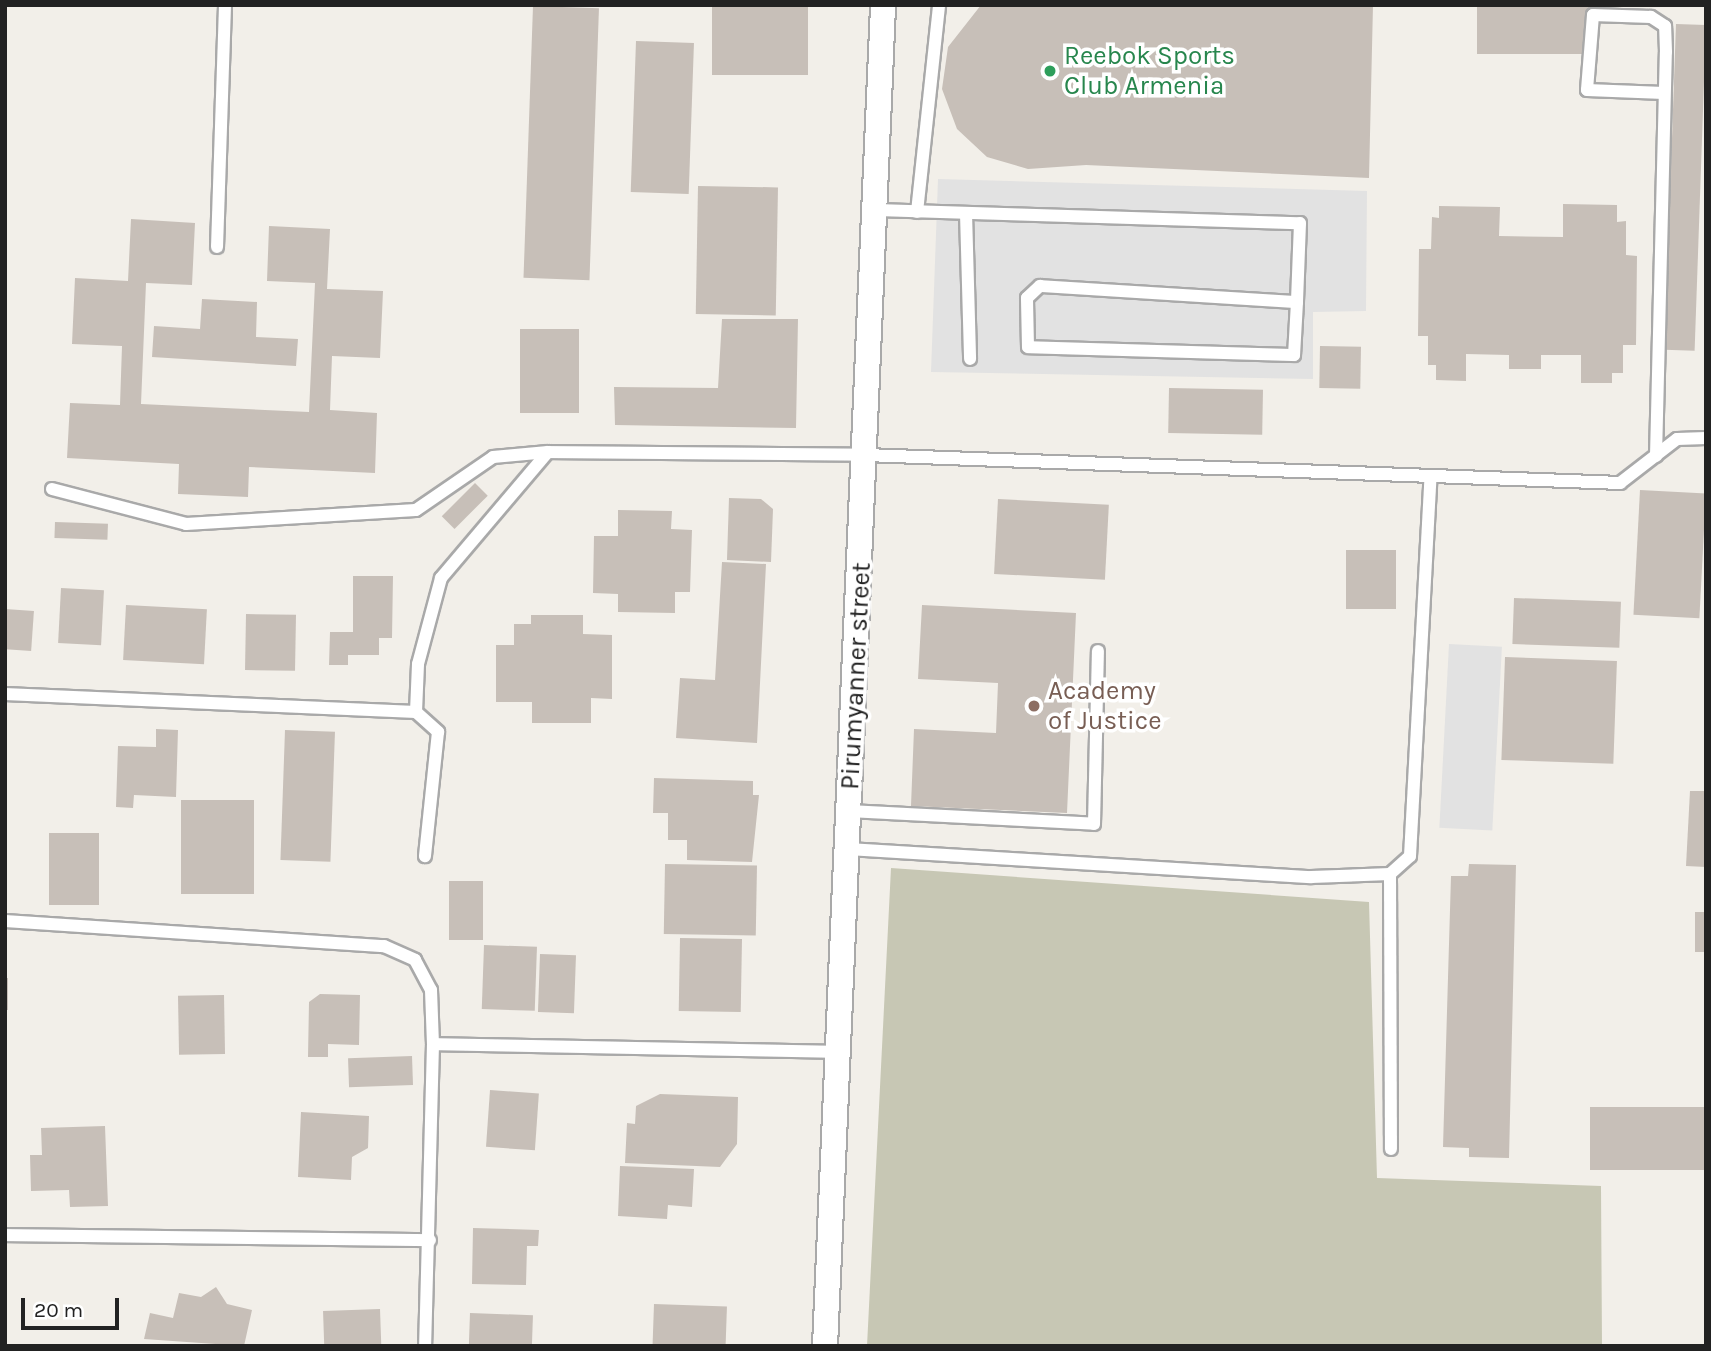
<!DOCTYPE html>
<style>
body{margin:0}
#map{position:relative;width:1711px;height:1351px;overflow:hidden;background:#f2efe9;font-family:Karla,sans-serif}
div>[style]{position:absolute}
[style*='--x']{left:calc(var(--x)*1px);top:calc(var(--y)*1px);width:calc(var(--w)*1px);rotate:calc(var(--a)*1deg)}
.construction>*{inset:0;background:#c7c7b4}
.parking>*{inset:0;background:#e2e2e2;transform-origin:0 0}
.building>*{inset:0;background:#c7bfb8;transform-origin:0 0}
.roads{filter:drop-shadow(2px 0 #a9a9a9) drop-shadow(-2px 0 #a9a9a9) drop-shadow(0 2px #a9a9a9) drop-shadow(0 -2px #a9a9a9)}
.service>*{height:12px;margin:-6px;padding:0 6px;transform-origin:6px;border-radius:6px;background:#fff}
.minor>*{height:24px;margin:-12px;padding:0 12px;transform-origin:12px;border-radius:12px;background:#fff}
.dots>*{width:19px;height:19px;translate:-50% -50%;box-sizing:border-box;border:4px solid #fff;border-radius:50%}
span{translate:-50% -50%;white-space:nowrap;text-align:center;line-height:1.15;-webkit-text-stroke:7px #fff;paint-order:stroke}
.leisure-label{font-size:26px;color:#27864d}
.left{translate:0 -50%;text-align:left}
.street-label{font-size:26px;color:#222}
.education-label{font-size:26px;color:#785e54}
.frame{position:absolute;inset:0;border:7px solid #222;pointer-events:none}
.scale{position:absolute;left:21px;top:1298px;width:98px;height:32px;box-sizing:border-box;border:4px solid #222;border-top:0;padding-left:9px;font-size:21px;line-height:24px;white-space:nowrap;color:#222;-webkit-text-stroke:5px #fff;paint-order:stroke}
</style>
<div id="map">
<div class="construction">
<div style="clip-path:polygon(891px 868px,1369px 902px,1377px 1178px,1601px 1186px,1602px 1346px,867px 1346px)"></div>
</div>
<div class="parking">
<div style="clip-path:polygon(938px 179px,1367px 191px,1366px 311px,1313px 312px,1313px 379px,931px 372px)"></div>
<div style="left:1449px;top:644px;width:53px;height:184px;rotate:3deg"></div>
</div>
<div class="building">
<div style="left:712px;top:5px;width:96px;height:70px"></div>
<div style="clip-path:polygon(981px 5px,1373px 5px,1369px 178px,1086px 165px,1028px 169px,987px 157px,957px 129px,942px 89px,948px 47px)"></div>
<div style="left:1477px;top:5px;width:112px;height:49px"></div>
<div style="left:533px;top:6px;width:66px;height:272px;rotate:2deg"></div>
<div style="left:1676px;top:24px;width:30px;height:326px;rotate:2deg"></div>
<div style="left:636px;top:41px;width:58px;height:151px;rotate:2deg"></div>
<div style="left:698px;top:186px;width:80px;height:128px;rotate:1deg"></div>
<div style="clip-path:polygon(1563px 204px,1617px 205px,1617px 222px,1626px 221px,1626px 255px,1637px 256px,1636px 345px,1623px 345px,1623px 373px,1612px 373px,1612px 383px,1581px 383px,1581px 355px,1541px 355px,1541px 369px,1509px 369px,1509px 355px,1466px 354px,1466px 381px,1436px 380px,1436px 365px,1428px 365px,1428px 336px,1418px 336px,1419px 249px,1431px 249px,1432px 217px,1439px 218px,1439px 206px,1500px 207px,1499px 236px,1563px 237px)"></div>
<div style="clip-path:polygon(131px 219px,195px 223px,192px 285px,146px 283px,141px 404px,309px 412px,315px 283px,267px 281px,269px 226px,330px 229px,327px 289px,383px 291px,380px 358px,332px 356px,330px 410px,377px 413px,375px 473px,249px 467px,248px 497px,178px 494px,179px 464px,67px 458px,70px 403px,120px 405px,122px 346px,72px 344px,75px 278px,128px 281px)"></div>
<div style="clip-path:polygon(202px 299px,257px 302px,256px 337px,298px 339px,296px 366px,152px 357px,154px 326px,200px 329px)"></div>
<div style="clip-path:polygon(722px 319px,798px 319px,796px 428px,615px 425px,614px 387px,718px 388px)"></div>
<div style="left:520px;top:329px;width:59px;height:84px"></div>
<div style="left:1320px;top:346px;width:41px;height:42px;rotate:1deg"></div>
<div style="left:1169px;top:388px;width:94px;height:45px;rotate:1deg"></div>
<div style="left:475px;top:483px;width:18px;height:47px;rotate:45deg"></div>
<div style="left:1640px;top:490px;width:66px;height:125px;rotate:3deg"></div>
<div style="clip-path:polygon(729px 498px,761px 499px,773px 509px,771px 562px,727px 560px)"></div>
<div style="left:998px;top:499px;width:111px;height:75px;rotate:3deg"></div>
<div style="clip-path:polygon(618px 510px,672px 511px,671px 529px,692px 530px,690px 592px,675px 592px,675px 613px,618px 612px,618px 594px,593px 593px,594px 536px,618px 536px)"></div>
<div style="left:55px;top:522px;width:53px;height:16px;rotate:2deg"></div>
<div style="left:1346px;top:550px;width:50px;height:59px"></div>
<div style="clip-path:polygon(722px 562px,766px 564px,757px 743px,676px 738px,680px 678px,715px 680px)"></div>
<div style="clip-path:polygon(353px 576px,393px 576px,392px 638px,379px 638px,379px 655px,348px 655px,348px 665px,329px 665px,330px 632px,353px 632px)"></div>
<div style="left:61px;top:588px;width:43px;height:55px;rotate:3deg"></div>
<div style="left:1514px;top:598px;width:107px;height:46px;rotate:2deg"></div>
<div style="left:126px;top:605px;width:81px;height:55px;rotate:3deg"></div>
<div style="clip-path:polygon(922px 605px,1076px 613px,1067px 813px,911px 806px,914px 729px,996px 733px,998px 683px,918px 679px)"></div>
<div style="left:5px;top:609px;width:29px;height:40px;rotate:4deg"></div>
<div style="left:246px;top:614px;width:50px;height:56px;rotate:1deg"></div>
<div style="clip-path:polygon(531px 615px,583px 615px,583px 634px,612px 635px,612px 699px,591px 698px,591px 723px,532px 723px,532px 702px,496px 702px,496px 645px,514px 645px,514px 624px,531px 624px)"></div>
<div style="left:1505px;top:657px;width:112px;height:103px;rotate:2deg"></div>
<div style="clip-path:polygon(156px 729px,178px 730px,176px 797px,134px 795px,133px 808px,116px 807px,118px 746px,156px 747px)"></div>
<div style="left:285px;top:730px;width:50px;height:130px;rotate:2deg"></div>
<div style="clip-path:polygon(654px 778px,753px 781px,753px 795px,759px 795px,752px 862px,687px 860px,687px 840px,668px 840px,668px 813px,653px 813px)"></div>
<div style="clip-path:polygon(1690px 791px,1706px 791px,1706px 867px,1686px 866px)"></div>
<div style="left:181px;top:800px;width:73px;height:94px"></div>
<div style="left:49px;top:833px;width:50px;height:72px"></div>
<div style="left:665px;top:864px;width:92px;height:70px;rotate:1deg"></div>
<div style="clip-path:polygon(1469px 864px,1516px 865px,1509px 1158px,1469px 1157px,1469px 1148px,1443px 1147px,1451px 876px,1468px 876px)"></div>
<div style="left:449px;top:881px;width:34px;height:59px"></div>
<div style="left:1706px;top:912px;width:40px;height:11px;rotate:90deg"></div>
<div style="left:680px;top:938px;width:62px;height:73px;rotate:1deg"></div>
<div style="left:484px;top:945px;width:53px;height:64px;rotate:2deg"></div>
<div style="left:540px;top:954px;width:36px;height:58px;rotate:2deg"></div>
<div style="left:5px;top:978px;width:3px;height:32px"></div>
<div style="clip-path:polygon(320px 994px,360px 995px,359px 1045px,328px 1044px,328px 1057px,308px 1057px,309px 1002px)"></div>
<div style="left:224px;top:995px;width:59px;height:46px;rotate:89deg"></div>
<div style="left:412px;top:1056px;width:29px;height:64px;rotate:88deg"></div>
<div style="left:490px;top:1090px;width:49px;height:57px;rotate:4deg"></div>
<div style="clip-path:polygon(660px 1094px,738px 1097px,737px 1144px,720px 1167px,625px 1163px,627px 1123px,635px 1124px,636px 1106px)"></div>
<div style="left:1590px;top:1107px;width:116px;height:63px"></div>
<div style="clip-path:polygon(301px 1112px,369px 1116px,368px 1148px,352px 1157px,351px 1180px,298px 1177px)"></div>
<div style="clip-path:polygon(105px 1126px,108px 1206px,70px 1207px,69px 1190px,31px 1191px,30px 1155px,42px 1155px,41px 1128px)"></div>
<div style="clip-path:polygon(620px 1166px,694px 1169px,692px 1207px,668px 1205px,667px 1219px,618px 1216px)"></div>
<div style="clip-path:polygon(473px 1228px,539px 1230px,538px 1246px,527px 1246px,526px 1285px,472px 1284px)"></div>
<div style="clip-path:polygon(216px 1287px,227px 1304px,252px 1310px,244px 1346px,144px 1339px,150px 1313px,173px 1318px,179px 1293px,201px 1297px)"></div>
<div style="left:654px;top:1304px;width:73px;height:42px;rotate:2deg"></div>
<div style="left:380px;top:1309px;width:37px;height:57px;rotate:88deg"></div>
<div style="left:470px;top:1313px;width:63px;height:33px;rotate:2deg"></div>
</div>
<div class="roads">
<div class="service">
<div style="--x:875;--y:210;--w:425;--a:1.8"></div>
<div style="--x:1300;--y:223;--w:79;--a:92.2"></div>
<div style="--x:1297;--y:302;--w:53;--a:93.2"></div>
<div style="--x:1294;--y:355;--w:266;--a:-178.3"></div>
<div style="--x:1028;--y:347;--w:49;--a:-91.2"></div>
<div style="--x:1027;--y:298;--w:18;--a:-43"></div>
<div style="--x:1040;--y:286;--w:257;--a:3.6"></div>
<div style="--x:917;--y:212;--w:208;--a:-83.9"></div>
<div style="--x:966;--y:213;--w:146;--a:88.4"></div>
<div style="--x:217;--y:247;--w:242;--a:-88.1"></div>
<div style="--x:1656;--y:456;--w:404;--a:-88.6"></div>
<div style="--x:1666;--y:52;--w:26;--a:-92"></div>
<div style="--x:1665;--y:26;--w:17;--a:-147"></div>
<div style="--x:1651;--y:17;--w:58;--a:-178"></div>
<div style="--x:1593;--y:15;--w:75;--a:94.6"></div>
<div style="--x:1587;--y:90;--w:77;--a:2.2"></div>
<div style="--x:52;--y:489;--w:138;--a:14.6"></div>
<div style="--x:186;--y:524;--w:230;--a:-3.5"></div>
<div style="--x:416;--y:510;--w:93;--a:-34.5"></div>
<div style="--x:493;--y:457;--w:55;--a:-5.2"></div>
<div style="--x:5;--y:694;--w:411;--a:2.5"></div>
<div style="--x:416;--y:712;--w:48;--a:-87.6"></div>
<div style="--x:418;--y:664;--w:89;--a:-75"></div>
<div style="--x:441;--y:578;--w:165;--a:-49.7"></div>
<div style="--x:548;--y:452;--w:317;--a:0.5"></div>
<div style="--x:865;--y:455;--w:756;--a:2.12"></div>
<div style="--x:1620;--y:483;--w:72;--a:-37.7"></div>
<div style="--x:1677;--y:439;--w:29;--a:-2"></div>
<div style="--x:416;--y:712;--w:30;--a:42"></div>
<div style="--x:438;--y:732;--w:125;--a:96"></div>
<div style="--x:850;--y:811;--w:244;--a:3"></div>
<div style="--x:1094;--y:824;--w:173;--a:-88.7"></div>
<div style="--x:848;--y:849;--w:464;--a:3.5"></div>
<div style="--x:1311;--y:877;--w:79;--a:-2.2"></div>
<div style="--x:1390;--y:874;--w:27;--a:-42"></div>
<div style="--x:1410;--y:856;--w:376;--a:-86.9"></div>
<div style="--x:1390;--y:874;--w:275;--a:89.8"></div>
<div style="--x:5;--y:921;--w:380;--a:3.8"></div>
<div style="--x:384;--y:946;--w:34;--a:24"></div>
<div style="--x:415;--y:960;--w:34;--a:62"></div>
<div style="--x:431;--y:990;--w:54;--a:87.9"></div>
<div style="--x:433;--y:1044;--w:302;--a:91.5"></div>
<div style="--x:433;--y:1044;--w:405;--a:1.1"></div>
<div style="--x:5;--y:1235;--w:425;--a:0.7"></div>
</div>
<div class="minor">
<div style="--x:825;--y:1346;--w:1342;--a:-87.52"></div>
</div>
</div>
<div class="dots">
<div style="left:1050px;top:71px;background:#2e9e5b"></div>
<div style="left:1034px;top:706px;background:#8d6e63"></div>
</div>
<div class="leisure-label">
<span class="left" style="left:1064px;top:71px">Reebok Sports<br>Club Armenia</span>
</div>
<div class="street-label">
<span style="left:856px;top:676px;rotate:-87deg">Pirumyanner street</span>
</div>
<div class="education-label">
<span class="left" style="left:1048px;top:706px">Academy<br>of Justice</span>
</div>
<div class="frame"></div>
<div class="scale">20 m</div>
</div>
